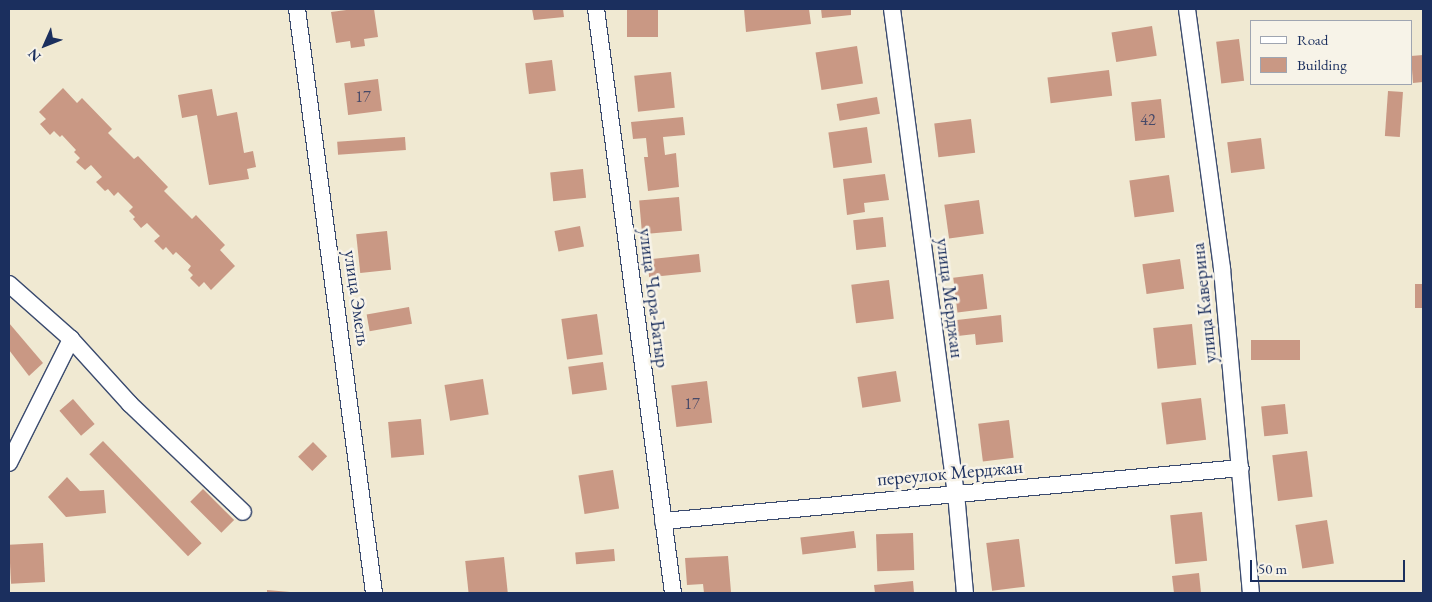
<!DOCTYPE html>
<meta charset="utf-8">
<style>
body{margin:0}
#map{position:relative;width:1432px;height:602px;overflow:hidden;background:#f0e9d2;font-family:"EB Garamond",serif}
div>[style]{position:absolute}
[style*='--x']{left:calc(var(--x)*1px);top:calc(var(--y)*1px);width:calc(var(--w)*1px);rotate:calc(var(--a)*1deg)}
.building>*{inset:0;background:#c99884;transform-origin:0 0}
.roads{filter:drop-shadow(1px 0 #3b4b6f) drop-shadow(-1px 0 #3b4b6f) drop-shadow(0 1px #3b4b6f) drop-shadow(0 -1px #3b4b6f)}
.minor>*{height:16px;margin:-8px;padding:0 8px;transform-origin:8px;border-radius:8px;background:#fff}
span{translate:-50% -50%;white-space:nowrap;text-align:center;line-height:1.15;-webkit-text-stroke:5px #f7f3e8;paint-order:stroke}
.number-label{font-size:16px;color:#464968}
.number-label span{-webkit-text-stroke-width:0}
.street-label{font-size:19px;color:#1b2f5e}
.frame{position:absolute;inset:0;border:10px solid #1b2f5e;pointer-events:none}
.legend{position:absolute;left:1250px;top:20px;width:162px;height:65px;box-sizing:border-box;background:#f7f3e8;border:1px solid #9fa5b1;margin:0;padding:6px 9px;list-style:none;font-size:15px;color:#1b2f5e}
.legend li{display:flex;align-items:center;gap:10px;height:25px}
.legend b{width:25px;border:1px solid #9fa5b1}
.north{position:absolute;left:20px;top:20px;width:50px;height:50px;-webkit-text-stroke:4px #f7f3e8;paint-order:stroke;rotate:226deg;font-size:14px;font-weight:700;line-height:20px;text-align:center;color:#1b2f5e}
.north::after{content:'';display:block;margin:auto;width:18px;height:22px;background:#1b2f5e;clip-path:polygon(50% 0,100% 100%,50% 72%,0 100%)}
.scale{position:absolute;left:1250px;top:560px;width:155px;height:22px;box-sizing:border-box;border:2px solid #1b2f5e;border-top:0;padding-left:6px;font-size:15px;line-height:18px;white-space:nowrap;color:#1b2f5e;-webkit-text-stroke:4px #f7f3e8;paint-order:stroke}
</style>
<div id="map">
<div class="building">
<div style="clip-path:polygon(354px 9px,374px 9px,378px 37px,364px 39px,365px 46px,351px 48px,350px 41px,336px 43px,331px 12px)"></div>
<div style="clip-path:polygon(532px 9px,563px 9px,564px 17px,534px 20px)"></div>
<div style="left:627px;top:9px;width:31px;height:28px"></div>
<div style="clip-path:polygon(744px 9px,809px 9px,811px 24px,746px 32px)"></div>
<div style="clip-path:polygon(821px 9px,851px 9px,851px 15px,822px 18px)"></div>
<div style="left:1152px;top:26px;width:30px;height:41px;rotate:81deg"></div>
<div style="left:1239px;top:39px;width:42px;height:23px;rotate:83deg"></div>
<div style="left:857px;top:46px;width:38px;height:42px;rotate:81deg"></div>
<div style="clip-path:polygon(1423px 55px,1423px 82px,1413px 83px,1411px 56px)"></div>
<div style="left:552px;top:60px;width:31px;height:27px;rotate:83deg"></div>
<div style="left:1109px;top:70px;width:26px;height:62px;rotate:83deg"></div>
<div style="left:671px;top:72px;width:36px;height:37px;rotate:84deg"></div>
<div style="left:378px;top:79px;width:32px;height:34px;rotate:83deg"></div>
<div style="clip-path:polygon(63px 88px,77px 103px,82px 98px,112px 129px,108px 133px,134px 159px,138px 156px,168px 187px,164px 191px,192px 219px,196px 215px,225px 245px,220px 250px,235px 266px,211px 290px,204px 282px,199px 287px,190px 278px,193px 275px,188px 270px,191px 266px,176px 252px,173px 255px,166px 247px,163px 250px,154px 241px,160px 236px,147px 223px,141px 228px,133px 219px,135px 217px,129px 211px,133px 207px,118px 192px,114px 196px,108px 189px,105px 191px,96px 182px,102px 177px,91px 165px,85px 170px,76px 162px,80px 158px,74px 152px,76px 150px,62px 135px,60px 137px,54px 131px,50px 135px,40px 124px,46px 119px,39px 112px)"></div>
<div style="clip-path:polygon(212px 89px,217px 116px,237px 112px,244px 153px,253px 151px,256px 167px,247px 169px,249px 179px,209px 185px,197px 115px,182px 118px,178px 95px)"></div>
<div style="left:1388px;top:91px;width:15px;height:45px;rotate:4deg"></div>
<div style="left:877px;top:97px;width:17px;height:41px;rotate:80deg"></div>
<div style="left:1161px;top:99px;width:39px;height:30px;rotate:84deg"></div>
<div style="clip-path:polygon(683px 117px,685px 135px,663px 137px,665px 155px,676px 153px,679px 187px,648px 191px,644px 157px,648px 157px,646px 138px,633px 139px,631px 122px)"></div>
<div style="left:971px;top:119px;width:34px;height:37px;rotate:83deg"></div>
<div style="left:867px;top:127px;width:36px;height:39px;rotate:82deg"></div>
<div style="left:405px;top:137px;width:13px;height:68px;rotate:86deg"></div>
<div style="left:1261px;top:138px;width:31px;height:34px;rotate:83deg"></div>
<div style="left:583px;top:169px;width:29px;height:33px;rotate:84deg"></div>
<div style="clip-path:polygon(885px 174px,889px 200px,864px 203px,865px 212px,847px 215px,843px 179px)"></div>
<div style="left:1169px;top:175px;width:37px;height:40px;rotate:82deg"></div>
<div style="left:679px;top:197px;width:34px;height:40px;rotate:85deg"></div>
<div style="left:979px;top:200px;width:34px;height:35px;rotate:82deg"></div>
<div style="left:883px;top:217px;width:30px;height:30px;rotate:84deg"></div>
<div style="left:580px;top:226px;width:21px;height:26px;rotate:79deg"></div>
<div style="left:387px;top:231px;width:39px;height:31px;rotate:84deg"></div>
<div style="left:699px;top:254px;width:18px;height:52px;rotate:84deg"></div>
<div style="left:1180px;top:259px;width:30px;height:38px;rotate:82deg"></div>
<div style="left:983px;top:274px;width:35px;height:30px;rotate:83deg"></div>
<div style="left:889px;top:280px;width:39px;height:38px;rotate:83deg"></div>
<div style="left:1415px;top:284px;width:8px;height:24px"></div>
<div style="left:409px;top:307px;width:17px;height:43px;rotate:80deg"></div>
<div style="left:597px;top:314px;width:41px;height:36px;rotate:82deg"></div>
<div style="clip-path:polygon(1001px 315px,1003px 342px,976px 345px,975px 334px,949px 337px,948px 321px)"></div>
<div style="clip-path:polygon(9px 323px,43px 363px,29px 376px,9px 350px)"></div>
<div style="left:1192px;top:324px;width:41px;height:39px;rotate:84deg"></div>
<div style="left:1300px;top:340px;width:20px;height:49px;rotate:90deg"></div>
<div style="left:603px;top:362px;width:28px;height:35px;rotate:82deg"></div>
<div style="left:896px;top:371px;width:31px;height:39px;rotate:81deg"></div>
<div style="left:483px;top:379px;width:36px;height:39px;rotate:81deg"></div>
<div style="left:707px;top:381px;width:42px;height:36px;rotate:83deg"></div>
<div style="left:1201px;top:398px;width:42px;height:40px;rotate:83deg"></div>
<div style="left:73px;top:399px;width:33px;height:18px;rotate:49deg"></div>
<div style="left:1285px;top:404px;width:30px;height:24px;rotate:84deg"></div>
<div style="left:421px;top:419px;width:36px;height:33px;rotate:85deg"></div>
<div style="left:1009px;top:420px;width:38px;height:31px;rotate:83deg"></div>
<div style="left:103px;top:441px;width:142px;height:19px;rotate:46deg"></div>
<div style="left:313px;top:442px;width:20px;height:21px;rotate:45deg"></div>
<div style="left:1307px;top:451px;width:46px;height:35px;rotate:83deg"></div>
<div style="left:613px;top:470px;width:39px;height:35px;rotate:81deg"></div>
<div style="clip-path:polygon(67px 477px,80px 491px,104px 490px,106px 513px,66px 517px,48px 497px)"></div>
<div style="left:203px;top:489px;width:44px;height:18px;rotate:45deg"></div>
<div style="left:1202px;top:512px;width:49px;height:32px;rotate:84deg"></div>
<div style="left:1327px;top:520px;width:44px;height:32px;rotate:81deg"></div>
<div style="left:854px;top:531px;width:17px;height:54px;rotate:83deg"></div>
<div style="left:913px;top:533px;width:37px;height:37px;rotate:88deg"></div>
<div style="left:1019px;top:539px;width:48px;height:33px;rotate:83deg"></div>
<div style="left:43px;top:543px;width:39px;height:34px;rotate:87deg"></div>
<div style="left:614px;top:549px;width:12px;height:39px;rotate:85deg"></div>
<div style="clip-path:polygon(728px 556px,731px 592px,704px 593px,703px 584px,687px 585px,685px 558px)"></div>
<div style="left:504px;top:557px;width:36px;height:39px;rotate:84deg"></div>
<div style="clip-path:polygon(1199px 573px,1201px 593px,1174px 593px,1172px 576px)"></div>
<div style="clip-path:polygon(913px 581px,914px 593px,875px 593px,874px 585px)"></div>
<div style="clip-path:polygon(267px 590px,290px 592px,290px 593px,267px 593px)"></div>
</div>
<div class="roads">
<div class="minor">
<div style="--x:297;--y:9;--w:589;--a:82.49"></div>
<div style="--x:596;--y:9;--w:589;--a:82.49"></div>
<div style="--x:892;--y:9;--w:488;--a:82.5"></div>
<div style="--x:956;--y:493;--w:100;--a:84.9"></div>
<div style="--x:1187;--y:9;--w:262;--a:82.3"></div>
<div style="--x:1222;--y:269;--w:325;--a:84.9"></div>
<div style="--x:9;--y:284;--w:83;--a:41.6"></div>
<div style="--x:71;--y:339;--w:88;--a:47.8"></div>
<div style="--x:130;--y:404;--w:156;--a:43.7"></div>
<div style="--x:9;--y:463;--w:139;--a:-63.4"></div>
<div style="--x:663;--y:521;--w:580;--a:-5.24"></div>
</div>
</div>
<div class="number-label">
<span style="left:363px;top:97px">17</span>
<span style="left:1148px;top:120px">42</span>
<span style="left:692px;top:404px">17</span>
</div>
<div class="street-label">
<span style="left:357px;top:298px;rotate:82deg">улица Эмель</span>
<span style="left:654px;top:298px;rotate:83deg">улица Чора-Батыр</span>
<span style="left:950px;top:298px;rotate:83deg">улица Мерджан</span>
<span style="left:1204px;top:303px;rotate:-96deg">улица Каверина</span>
<span style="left:950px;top:473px;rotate:-5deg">переулок Мерджан</span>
</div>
<div class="frame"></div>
<ul class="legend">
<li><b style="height:6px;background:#fff"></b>Road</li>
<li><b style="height:14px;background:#c99884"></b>Building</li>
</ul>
<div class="north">N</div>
<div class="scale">50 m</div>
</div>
